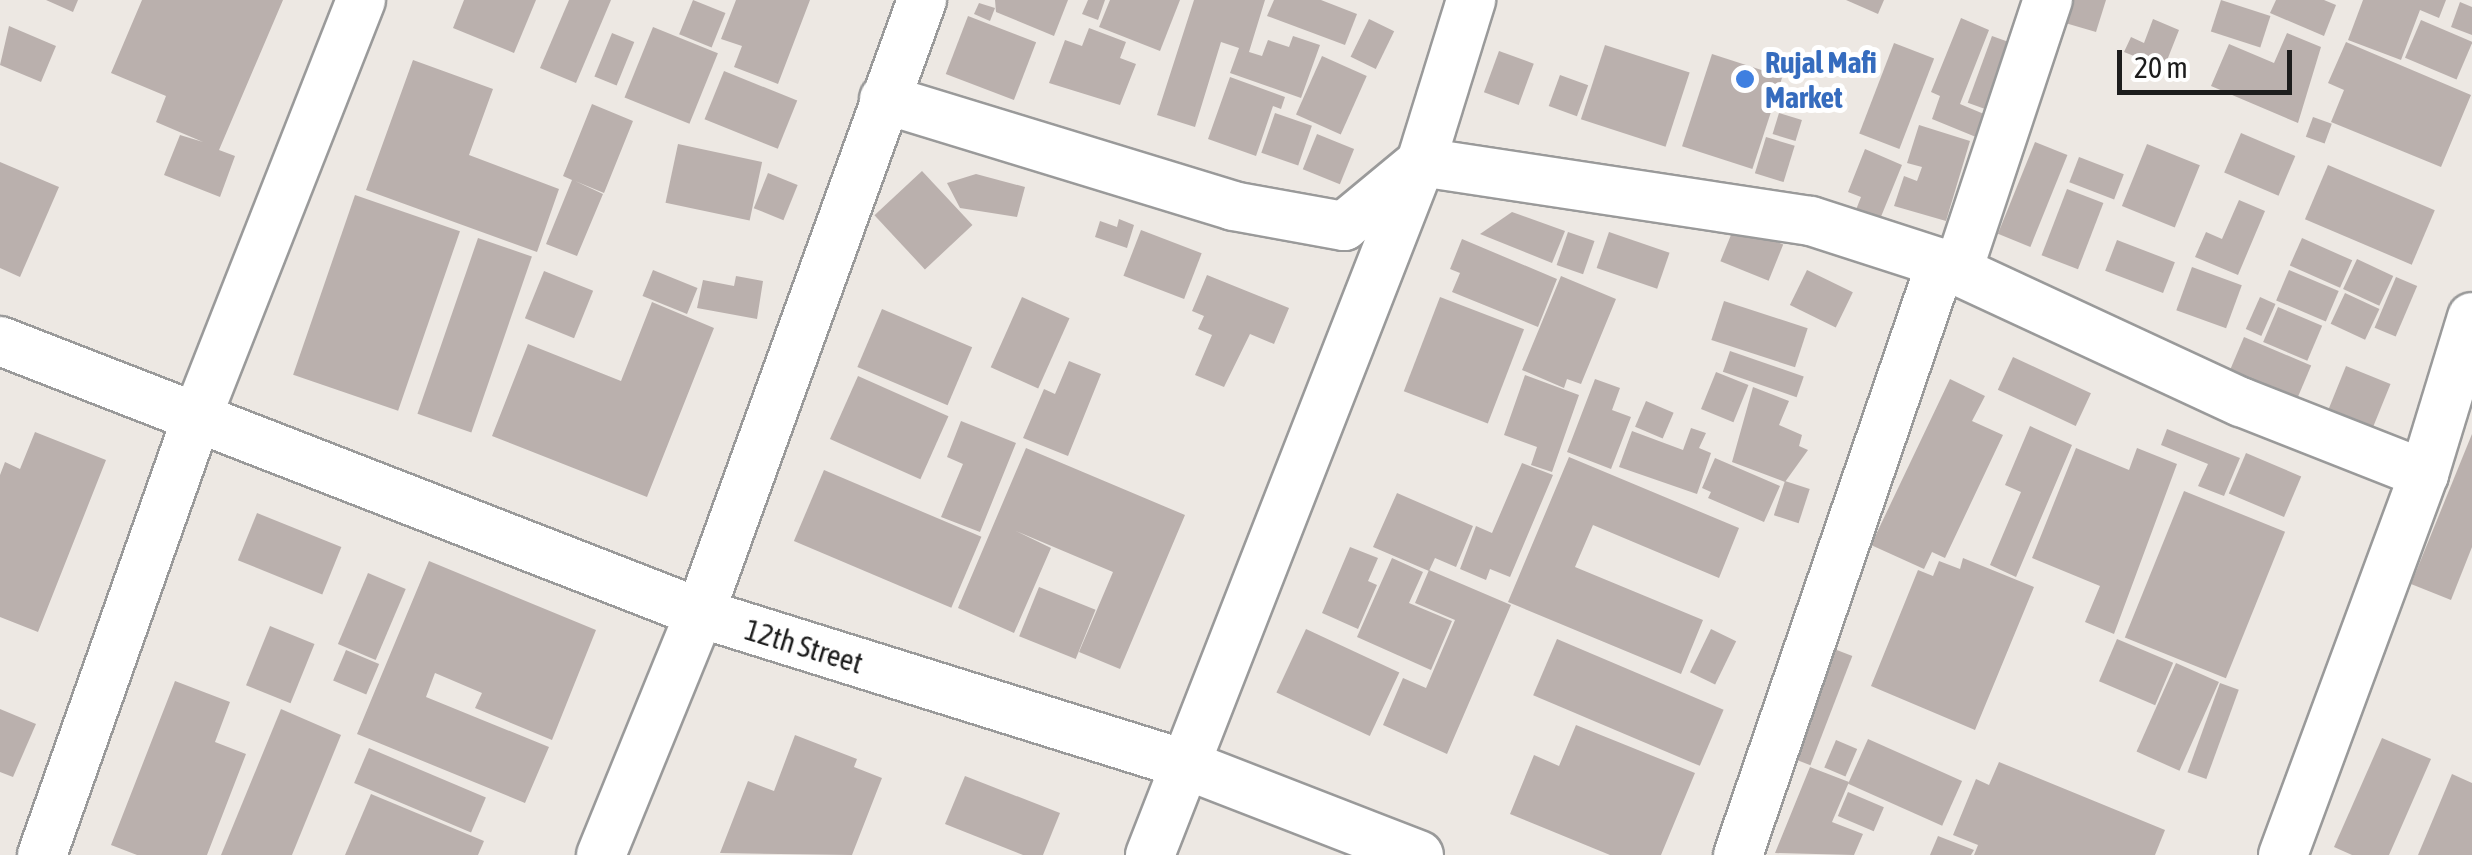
<!DOCTYPE html>
<style>
body{margin:0}
#map{position:relative;width:2472px;height:855px;overflow:hidden;background:#ede8e3;font-family:"Asap Condensed",sans-serif}
div>[style]{position:absolute}
[style*='--x']{left:calc(var(--x)*1px);top:calc(var(--y)*1px);width:calc(var(--w)*1px);rotate:calc(var(--a)*1deg)}
.building>*{inset:0;background:#bab0ad;transform-origin:0 0}
.roads{filter:drop-shadow(2px 0 #9a9a9a) drop-shadow(-2px 0 #9a9a9a) drop-shadow(0 2px #9a9a9a) drop-shadow(0 -2px #9a9a9a)}
.street>*{height:48px;margin:-24px;padding:0 24px;transform-origin:24px;border-radius:24px;background:#fff}
.dots>*{width:28px;height:28px;translate:-50% -50%;box-sizing:border-box;border:5px solid #fff;border-radius:50%}
span{translate:-50% -50%;white-space:nowrap;text-align:center;line-height:1.15;-webkit-text-stroke:10px #fff;paint-order:stroke}
.shop-label{font-size:30px;color:#366cbe;font-weight:700}
.left{translate:0 -50%;text-align:left}
.street-label{font-size:30px;color:#1d1d1d}
.scale{position:absolute;left:2117px;top:50px;width:175px;height:45px;box-sizing:border-box;border:5px solid #1d1d1d;border-top:0;padding-left:12px;font-size:30px;line-height:35px;white-space:nowrap;color:#1d1d1d;-webkit-text-stroke:8px #fff;paint-order:stroke}
</style>
<div id="map">
<div class="building">
<div style="clip-path:polygon(46px 0,78px 0,73px 12px)"></div>
<div style="clip-path:polygon(142px 0,283px 0,219px 150px,235px 156px,220px 197px,164px 175px,180px 135px,203px 142px,156px 122px,166px 96px,111px 73px)"></div>
<div style="clip-path:polygon(464px 0,536px 0,514px 53px,453px 28px)"></div>
<div style="clip-path:polygon(569px 0,611px 0,576px 83px,540px 68px)"></div>
<div style="left:693px;top:0;width:35px;height:37px;rotate:22deg"></div>
<div style="clip-path:polygon(736px 0,810px 0,778px 84px,734px 67px,742px 46px,721px 39px)"></div>
<div style="clip-path:polygon(995px 0,1068px 0,1054px 36px,996px 12px)"></div>
<div style="clip-path:polygon(1088px 0,1105px 0,1098px 20px,1082px 14px)"></div>
<div style="clip-path:polygon(1110px 0,1180px 0,1160px 51px,1099px 27px)"></div>
<div style="clip-path:polygon(1194px 0,1265px 0,1249px 52px,1262px 56px,1268px 40px,1289px 47px,1293px 36px,1320px 45px,1301px 98px,1230px 73px,1239px 48px,1221px 42px,1195px 127px,1157px 115px)"></div>
<div style="clip-path:polygon(1274px 0,1321px 0,1357px 14px,1345px 45px,1267px 16px)"></div>
<div style="clip-path:polygon(1846px 0,1884px 0,1878px 14px)"></div>
<div style="clip-path:polygon(2061px 0,2106px 0,2096px 32px,2055px 20px)"></div>
<div style="left:2221px;top:0;width:52px;height:33px;rotate:18deg"></div>
<div style="clip-path:polygon(2276px 0,2324px 0,2336px 5px,2324px 36px,2270px 13px)"></div>
<div style="clip-path:polygon(2363px 0,2446px 0,2439px 18px,2420px 10px,2401px 60px,2348px 40px)"></div>
<div style="clip-path:polygon(2460px 2px,2472px 7px,2472px 35px,2451px 27px)"></div>
<div style="clip-path:polygon(979px 3px,995px 8px,990px 21px,974px 14px)"></div>
<div style="left:968px;top:16px;width:73px;height:62px;rotate:21deg"></div>
<div style="clip-path:polygon(1961px 18px,1989px 30px,1960px 104px,2003px 122px,1993px 144px,1932px 119px,1940px 96px,1931px 92px)"></div>
<div style="left:1369px;top:19px;width:28px;height:42px;rotate:26deg"></div>
<div style="clip-path:polygon(2153px 19px,2179px 30px,2164px 68px,2124px 52px,2131px 37px,2144px 43px)"></div>
<div style="left:2421px;top:20px;width:56px;height:41px;rotate:23deg"></div>
<div style="clip-path:polygon(9px 26px,56px 46px,41px 82px,0 65px)"></div>
<div style="left:653px;top:27px;width:70px;height:76px;rotate:22deg"></div>
<div style="clip-path:polygon(1089px 28px,1126px 42px,1120px 58px,1136px 64px,1120px 105px,1049px 83px,1065px 40px,1082px 46px)"></div>
<div style="left:612px;top:33px;width:24px;height:47px;rotate:22deg"></div>
<div style="clip-path:polygon(2287px 33px,2321px 47px,2298px 123px,2211px 86px,2229px 44px,2274px 63px)"></div>
<div style="left:1992px;top:36px;width:20px;height:71px;rotate:20deg"></div>
<div style="clip-path:polygon(2346px 42px,2471px 95px,2441px 167px,2331px 122px,2344px 90px,2328px 83px)"></div>
<div style="left:1894px;top:43px;width:43px;height:97px;rotate:21deg"></div>
<div style="left:1605px;top:45px;width:89px;height:78px;rotate:18deg"></div>
<div style="left:1499px;top:51px;width:37px;height:44px;rotate:20deg"></div>
<div style="left:1712px;top:54px;width:74px;height:97px;rotate:18deg"></div>
<div style="left:1322px;top:56px;width:49px;height:64px;rotate:24deg"></div>
<div style="clip-path:polygon(413px 60px,493px 89px,469px 155px,559px 189px,537px 252px,366px 190px)"></div>
<div style="left:724px;top:71px;width:79px;height:52px;rotate:22deg"></div>
<div style="left:1560px;top:75px;width:30px;height:33px;rotate:20deg"></div>
<div style="clip-path:polygon(1230px 77px,1285px 97px,1281px 109px,1273px 106px,1256px 156px,1208px 139px)"></div>
<div style="clip-path:polygon(592px 104px,633px 121px,604px 193px,575px 181px,603px 194px,577px 256px,546px 244px,572px 180px,563px 176px)"></div>
<div style="left:1275px;top:113px;width:39px;height:42px;rotate:19deg"></div>
<div style="left:1779px;top:113px;width:24px;height:22px;rotate:17deg"></div>
<div style="left:2313px;top:117px;width:20px;height:21px;rotate:20deg"></div>
<div style="clip-path:polygon(1919px 125px,1970px 141px,1946px 221px,1894px 206px,1904px 176px,1917px 181px,1922px 167px,1907px 163px)"></div>
<div style="left:2241px;top:133px;width:59px;height:43px;rotate:23deg"></div>
<div style="left:1317px;top:134px;width:40px;height:38px;rotate:22deg"></div>
<div style="left:1766px;top:137px;width:30px;height:38px;rotate:17deg"></div>
<div style="left:2035px;top:142px;width:35px;height:99px;rotate:22deg"></div>
<div style="left:678px;top:144px;width:86px;height:60px;rotate:12deg"></div>
<div style="left:2147px;top:144px;width:57px;height:67px;rotate:22deg"></div>
<div style="clip-path:polygon(1865px 149px,1902px 165px,1876px 229px,1852px 220px,1861px 197px,1848px 192px)"></div>
<div style="left:2079px;top:157px;width:48px;height:27px;rotate:21deg"></div>
<div style="clip-path:polygon(0 162px,59px 187px,20px 277px,0 268px)"></div>
<div style="left:2328px;top:165px;width:116px;height:59px;rotate:23deg"></div>
<div style="left:922px;top:171px;width:74px;height:65px;rotate:47deg"></div>
<div style="left:768px;top:173px;width:32px;height:38px;rotate:22deg"></div>
<div style="clip-path:polygon(976px 174px,1025px 187px,1017px 217px,960px 208px,947px 183px)"></div>
<div style="left:2067px;top:189px;width:39px;height:71px;rotate:21deg"></div>
<div style="left:355px;top:195px;width:111px;height:190px;rotate:19deg"></div>
<div style="clip-path:polygon(2239px 200px,2265px 211px,2238px 275px,2195px 257px,2206px 232px,2222px 239px)"></div>
<div style="clip-path:polygon(1512px 212px,1565px 231px,1552px 263px,1480px 234px)"></div>
<div style="clip-path:polygon(1119px 219px,1134px 225px,1127px 248px,1095px 237px,1100px 221px,1117px 227px)"></div>
<div style="left:1735px;top:225px;width:52px;height:39px;rotate:22deg"></div>
<div style="left:1141px;top:230px;width:65px;height:49px;rotate:21deg"></div>
<div style="left:1568px;top:232px;width:28px;height:35px;rotate:19deg"></div>
<div style="left:1609px;top:232px;width:64px;height:38px;rotate:19deg"></div>
<div style="left:478px;top:238px;width:57px;height:186px;rotate:19deg"></div>
<div style="left:2302px;top:238px;width:55px;height:30px;rotate:24deg"></div>
<div style="clip-path:polygon(1462px 239px,1557px 279px,1538px 327px,1452px 292px,1460px 273px,1450px 269px)"></div>
<div style="left:2117px;top:240px;width:62px;height:33px;rotate:21deg"></div>
<div style="left:2357px;top:259px;width:40px;height:33px;rotate:25deg"></div>
<div style="left:2192px;top:267px;width:53px;height:46px;rotate:20deg"></div>
<div style="left:653px;top:270px;width:48px;height:28px;rotate:22deg"></div>
<div style="left:1807px;top:270px;width:51px;height:39px;rotate:26deg"></div>
<div style="left:2289px;top:270px;width:54px;height:33px;rotate:23deg"></div>
<div style="left:544px;top:271px;width:53px;height:51px;rotate:22deg"></div>
<div style="clip-path:polygon(1207px 275px,1289px 308px,1274px 344px,1250px 334px,1224px 387px,1195px 375px,1212px 335px,1198px 329px,1204px 316px,1192px 311px)"></div>
<div style="clip-path:polygon(736px 276px,763px 281px,757px 319px,697px 308px,703px 280px,734px 286px)"></div>
<div style="clip-path:polygon(1561px 276px,1616px 299px,1581px 384px,1567px 379px,1564px 388px,1522px 370px)"></div>
<div style="left:2396px;top:277px;width:23px;height:55px;rotate:23deg"></div>
<div style="left:2345px;top:293px;width:38px;height:34px;rotate:25deg"></div>
<div style="left:1022px;top:297px;width:52px;height:77px;rotate:24deg"></div>
<div style="left:1440px;top:297px;width:90px;height:101px;rotate:21deg"></div>
<div style="left:2260px;top:297px;width:17px;height:35px;rotate:24deg"></div>
<div style="left:1724px;top:301px;width:88px;height:41px;rotate:18deg"></div>
<div style="clip-path:polygon(652px 302px,714px 328px,647px 497px,492px 436px,528px 344px,621px 381px)"></div>
<div style="left:2278px;top:307px;width:48px;height:38px;rotate:23deg"></div>
<div style="left:882px;top:309px;width:98px;height:63px;rotate:23deg"></div>
<div style="left:2244px;top:337px;width:73px;height:36px;rotate:23deg"></div>
<div style="left:1730px;top:351px;width:78px;height:22px;rotate:19deg"></div>
<div style="left:2013px;top:357px;width:86px;height:36px;rotate:25deg"></div>
<div style="clip-path:polygon(1069px 361px,1101px 374px,1068px 456px,1023px 438px,1044px 389px,1055px 394px)"></div>
<div style="left:2346px;top:366px;width:48px;height:60px;rotate:22deg"></div>
<div style="left:1716px;top:372px;width:35px;height:40px;rotate:22deg"></div>
<div style="clip-path:polygon(1525px 375px,1579px 395px,1552px 472px,1531px 465px,1537px 447px,1504px 435px)"></div>
<div style="left:858px;top:376px;width:99px;height:69px;rotate:24deg"></div>
<div style="clip-path:polygon(1595px 379px,1620px 388px,1612px 410px,1631px 417px,1611px 469px,1567px 452px)"></div>
<div style="clip-path:polygon(1950px 379px,1985px 396px,1972px 421px,2003px 435px,1945px 558px,1932px 552px,1924px 569px,1871px 545px)"></div>
<div style="clip-path:polygon(1753px 387px,1789px 401px,1779px 425px,1802px 435px,1799px 446px,1808px 450px,1785px 482px,1732px 462px)"></div>
<div style="left:1646px;top:401px;width:30px;height:28px;rotate:23deg"></div>
<div style="clip-path:polygon(961px 421px,1016px 443px,980px 532px,941px 517px,963px 464px,947px 457px)"></div>
<div style="clip-path:polygon(2030px 426px,2072px 445px,2016px 577px,1990px 565px,2021px 492px,2005px 485px)"></div>
<div style="clip-path:polygon(1691px 428px,1706px 433px,1699px 448px,1711px 453px,1697px 494px,1619px 467px,1632px 431px,1683px 450px)"></div>
<div style="clip-path:polygon(2167px 429px,2240px 458px,2224px 496px,2198px 486px,2208px 464px,2161px 445px)"></div>
<div style="clip-path:polygon(35px 432px,106px 460px,38px 632px,0 617px,0 475px,5px 462px,20px 469px)"></div>
<div style="clip-path:polygon(2472px 434px,2472px 547px,2451px 600px,2411px 584px)"></div>
<div style="clip-path:polygon(1026px 448px,1185px 515px,1120px 669px,1079px 652px,1113px 572px,1016px 531px,1051px 548px,1014px 633px,958px 608px)"></div>
<div style="clip-path:polygon(2076px 448px,2129px 470px,2137px 448px,2177px 464px,2114px 634px,2085px 622px,2100px 586px,2032px 558px)"></div>
<div style="left:2246px;top:453px;width:60px;height:44px;rotate:23deg"></div>
<div style="clip-path:polygon(1569px 457px,1739px 528px,1719px 578px,1593px 525px,1575px 567px,1703px 620px,1681px 674px,1508px 602px)"></div>
<div style="clip-path:polygon(1715px 458px,1780px 486px,1764px 522px,1708px 498px,1711px 492px,1702px 488px)"></div>
<div style="clip-path:polygon(1522px 463px,1553px 475px,1510px 577px,1490px 569px,1486px 580px,1460px 569px,1476px 526px,1492px 533px)"></div>
<div style="left:824px;top:470px;width:171px;height:77px;rotate:23deg"></div>
<div style="left:1785px;top:481px;width:26px;height:36px;rotate:18deg"></div>
<div style="left:2184px;top:491px;width:109px;height:158px;rotate:22deg"></div>
<div style="clip-path:polygon(1397px 493px,1473px 526px,1456px 567px,1435px 558px,1429px 571px,1373px 547px)"></div>
<div style="left:257px;top:513px;width:91px;height:51px;rotate:22deg"></div>
<div style="clip-path:polygon(1350px 547px,1378px 558px,1368px 581px,1377px 585px,1358px 629px,1322px 613px)"></div>
<div style="clip-path:polygon(1392px 558px,1423px 572px,1409px 603px,1452px 621px,1431px 670px,1357px 637px)"></div>
<div style="clip-path:polygon(1963px 558px,2034px 587px,1975px 730px,1871px 686px,1918px 570px,1933px 576px,1939px 561px,1960px 569px)"></div>
<div style="clip-path:polygon(429px 561px,596px 630px,552px 740px,475px 708px,482px 693px,435px 673px,426px 697px,549px 747px,525px 803px,357px 734px)"></div>
<div style="clip-path:polygon(1429px 570px,1511px 605px,1447px 754px,1383px 725px,1403px 678px,1426px 688px,1455px 620px,1415px 603px)"></div>
<div style="left:368px;top:573px;width:41px;height:77px;rotate:23deg"></div>
<div style="left:1039px;top:587px;width:61px;height:53px;rotate:22deg"></div>
<div style="left:270px;top:626px;width:48px;height:64px;rotate:22deg"></div>
<div style="left:1306px;top:629px;width:103px;height:70px;rotate:25deg"></div>
<div style="left:1711px;top:629px;width:28px;height:48px;rotate:26deg"></div>
<div style="left:1557px;top:639px;width:181px;height:61px;rotate:23deg"></div>
<div style="left:2117px;top:639px;width:61px;height:46px;rotate:23deg"></div>
<div style="left:1829px;top:647px;width:25px;height:117px;rotate:21deg"></div>
<div style="left:346px;top:650px;width:36px;height:33px;rotate:23deg"></div>
<div style="left:2176px;top:663px;width:47px;height:97px;rotate:24deg"></div>
<div style="clip-path:polygon(175px 681px,230px 702px,215px 742px,246px 754px,207px 855px,137px 855px,111px 845px)"></div>
<div style="left:2220px;top:683px;width:20px;height:95px;rotate:20deg"></div>
<div style="clip-path:polygon(0 709px,36px 724px,13px 777px,0 772px)"></div>
<div style="clip-path:polygon(281px 709px,341px 735px,292px 855px,221px 855px)"></div>
<div style="clip-path:polygon(1576px 725px,1695px 773px,1661px 855px,1610px 855px,1510px 814px,1534px 755px,1559px 766px)"></div>
<div style="clip-path:polygon(795px 735px,857px 759px,854px 767px,882px 778px,852px 855px,720px 853px,748px 781px,774px 791px)"></div>
<div style="clip-path:polygon(2382px 738px,2431px 759px,2389px 855px,2352px 855px,2334px 847px)"></div>
<div style="left:1868px;top:739px;width:103px;height:49px;rotate:24deg"></div>
<div style="left:1836px;top:740px;width:23px;height:30px;rotate:23deg"></div>
<div style="left:369px;top:748px;width:127px;height:38px;rotate:23deg"></div>
<div style="clip-path:polygon(1999px 762px,2165px 830px,2155px 855px,1974px 855px,1978px 845px,1953px 835px,1976px 779px,1989px 785px)"></div>
<div style="clip-path:polygon(1810px 767px,1849px 782px,1832px 822px,1863px 834px,1854px 855px,1775px 853px)"></div>
<div style="clip-path:polygon(2452px 774px,2472px 783px,2472px 855px,2418px 855px)"></div>
<div style="clip-path:polygon(965px 776px,1060px 813px,1043px 855px,1023px 855px,945px 824px)"></div>
<div style="left:1848px;top:792px;width:39px;height:26px;rotate:23deg"></div>
<div style="clip-path:polygon(371px 794px,484px 841px,478px 855px,345px 855px)"></div>
<div style="clip-path:polygon(1938px 836px,1974px 850px,1971px 855px,1930px 855px)"></div>
</div>
<div class="roads">
<div class="street">
<div style="--x:884;--y:99;--w:365;--a:17"></div>
<div style="--x:1233;--y:206;--w:113;--a:10.2"></div>
<div style="--x:1344;--y:226;--w:100;--a:-39.7"></div>
<div style="--x:1421;--y:162;--w:394;--a:8.6"></div>
<div style="--x:1811;--y:221;--w:137;--a:17.9"></div>
<div style="--x:1941;--y:263;--w:331;--a:24.9"></div>
<div style="--x:2241;--y:402;--w:197;--a:21.5"></div>
<div style="--x:1958;--y:270;--w:285;--a:-71.6"></div>
<div style="--x:0;--y:341;--w:751;--a:21.23"></div>
<div style="--x:700;--y:613;--w:507;--a:17.33"></div>
<div style="--x:1184;--y:764;--w:252;--a:21.2"></div>
<div style="--x:42;--y:855;--w:462;--a:-70.5"></div>
<div style="--x:196;--y:419;--w:450;--a:-68.5"></div>
<div style="--x:601;--y:855;--w:261;--a:-67.8"></div>
<div style="--x:700;--y:613;--w:652;--a:-70.09"></div>
<div style="--x:1150;--y:855;--w:744;--a:-68.64"></div>
<div style="--x:1421;--y:162;--w:170;--a:-72.8"></div>
<div style="--x:1738;--y:855;--w:626;--a:-71.07"></div>
<div style="--x:2283;--y:855;--w:406;--a:-69.7"></div>
<div style="--x:2424;--y:474;--w:164;--a:-73"></div>
</div>
</div>
<div class="dots">
<div style="left:1745px;top:79px;background:#3f7fe0"></div>
</div>
<div class="shop-label">
<span class="left" style="left:1765px;top:79px">Rujal Mafi<br>Market</span>
</div>
<div class="street-label">
<span style="left:804px;top:646px;rotate:17deg">12th Street</span>
</div>
<div class="scale">20 m</div>
</div>
